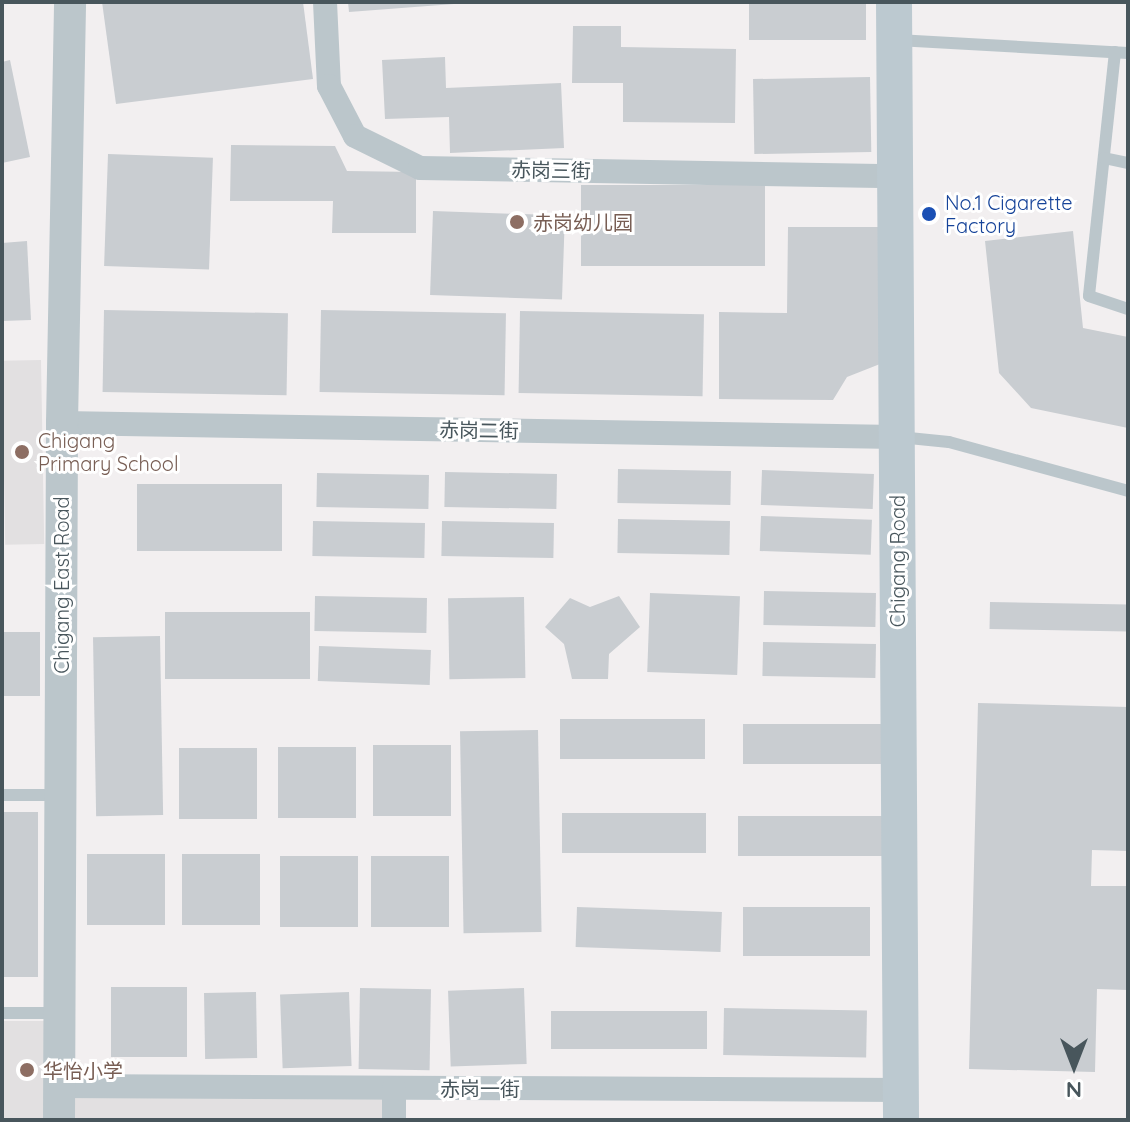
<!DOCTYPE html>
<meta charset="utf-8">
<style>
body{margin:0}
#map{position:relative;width:1130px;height:1122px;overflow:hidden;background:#f2eff0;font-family:Quicksand,"Noto Sans SC",sans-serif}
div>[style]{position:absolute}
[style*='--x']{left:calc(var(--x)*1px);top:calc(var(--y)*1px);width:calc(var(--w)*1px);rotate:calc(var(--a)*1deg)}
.education>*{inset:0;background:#e2e0e1;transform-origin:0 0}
.building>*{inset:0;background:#c9cdd1;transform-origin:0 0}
.service>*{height:12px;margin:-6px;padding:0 6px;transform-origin:6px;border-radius:6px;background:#bbc6cb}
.minor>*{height:24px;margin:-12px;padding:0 12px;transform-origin:12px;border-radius:12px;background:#bbc6cb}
.tertiary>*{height:32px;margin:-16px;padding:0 16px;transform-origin:16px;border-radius:16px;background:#bbc6cb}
.secondary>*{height:36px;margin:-18px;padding:0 18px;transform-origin:18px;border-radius:18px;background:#bcc9d0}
.dots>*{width:22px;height:22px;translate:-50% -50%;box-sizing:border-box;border:4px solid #fff;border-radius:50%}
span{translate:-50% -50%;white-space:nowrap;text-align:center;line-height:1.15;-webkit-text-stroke:6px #fff;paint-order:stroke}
.street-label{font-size:20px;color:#48565c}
.transit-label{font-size:20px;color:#164399}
.left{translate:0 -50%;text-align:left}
.education-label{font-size:20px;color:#785e54}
.frame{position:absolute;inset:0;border:4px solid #48565c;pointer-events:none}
.north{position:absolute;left:1034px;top:1026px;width:80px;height:80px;-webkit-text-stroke:6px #fff;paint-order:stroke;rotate:180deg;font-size:22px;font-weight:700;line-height:32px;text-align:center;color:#48565c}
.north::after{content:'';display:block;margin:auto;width:28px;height:36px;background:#48565c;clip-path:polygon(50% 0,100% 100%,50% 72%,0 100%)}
</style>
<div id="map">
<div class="education">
<div style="left:41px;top:360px;width:184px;height:39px;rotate:89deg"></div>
<div style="left:2px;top:1021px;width:48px;height:99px"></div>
<div style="clip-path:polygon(67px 1092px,386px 1099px,386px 1120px,67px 1120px)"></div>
</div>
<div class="building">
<div style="clip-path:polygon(102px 2px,303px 2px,313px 79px,116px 104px)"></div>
<div style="clip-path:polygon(348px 2px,454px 2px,454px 4px,349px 12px)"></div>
<div style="left:749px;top:2px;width:117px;height:38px"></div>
<div style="clip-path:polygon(573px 26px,621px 26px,621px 47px,736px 49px,735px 123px,623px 122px,623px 83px,572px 83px)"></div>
<div style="clip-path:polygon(445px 57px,446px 88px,561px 83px,564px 148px,450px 153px,449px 117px,385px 119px,382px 60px)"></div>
<div style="clip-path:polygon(10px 60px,30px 157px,2px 163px,2px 62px)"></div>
<div style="left:870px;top:77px;width:75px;height:117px;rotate:89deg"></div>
<div style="clip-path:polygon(231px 145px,335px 146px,347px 171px,416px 172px,416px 233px,332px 233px,333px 201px,230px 201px)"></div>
<div style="left:108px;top:154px;width:105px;height:112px;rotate:2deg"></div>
<div style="left:581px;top:185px;width:184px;height:81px"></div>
<div style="left:433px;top:211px;width:132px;height:84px;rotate:2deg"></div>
<div style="clip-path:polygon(788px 227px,880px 227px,880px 364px,847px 377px,833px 400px,719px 399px,719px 312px,787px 313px)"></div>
<div style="clip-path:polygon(1073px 231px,1083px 328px,1128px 337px,1128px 428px,1031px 408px,999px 373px,985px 241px)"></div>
<div style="clip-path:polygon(27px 241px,31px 320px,2px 321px,2px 243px)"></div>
<div style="left:104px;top:310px;width:184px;height:82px;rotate:1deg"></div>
<div style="left:321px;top:310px;width:185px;height:82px;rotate:1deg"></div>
<div style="left:520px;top:311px;width:184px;height:82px;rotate:1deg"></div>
<div style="left:618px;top:469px;width:113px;height:34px;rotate:1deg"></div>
<div style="left:762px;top:470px;width:112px;height:35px;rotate:2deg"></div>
<div style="left:445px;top:472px;width:112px;height:35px;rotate:1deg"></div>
<div style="left:317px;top:473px;width:112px;height:34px;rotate:1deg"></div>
<div style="left:137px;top:484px;width:145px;height:67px"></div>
<div style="left:761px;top:516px;width:111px;height:35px;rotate:2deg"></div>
<div style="left:618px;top:519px;width:112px;height:34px;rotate:1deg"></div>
<div style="left:313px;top:521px;width:112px;height:35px;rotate:1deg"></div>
<div style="left:442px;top:521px;width:112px;height:35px;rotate:1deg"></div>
<div style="left:764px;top:591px;width:112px;height:34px;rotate:1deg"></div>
<div style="left:650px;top:593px;width:90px;height:79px;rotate:2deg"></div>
<div style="left:315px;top:596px;width:112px;height:35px;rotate:1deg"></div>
<div style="clip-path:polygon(619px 596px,640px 627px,609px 654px,608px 679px,572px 679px,564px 644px,545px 627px,570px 598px,590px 607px)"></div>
<div style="left:524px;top:597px;width:81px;height:76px;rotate:89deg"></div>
<div style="left:990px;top:602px;width:138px;height:27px;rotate:1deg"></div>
<div style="left:165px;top:612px;width:145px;height:67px"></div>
<div style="left:2px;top:632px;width:38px;height:64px"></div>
<div style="left:160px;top:636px;width:179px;height:67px;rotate:89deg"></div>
<div style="left:763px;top:642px;width:113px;height:34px;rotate:1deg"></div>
<div style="left:319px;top:646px;width:112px;height:35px;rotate:2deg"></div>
<div style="clip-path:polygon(978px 703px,1128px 707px,1128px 851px,1092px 850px,1091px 886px,1128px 886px,1128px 990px,1097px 989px,1095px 1072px,969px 1069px)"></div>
<div style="left:560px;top:719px;width:145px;height:40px"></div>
<div style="left:743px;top:724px;width:144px;height:40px"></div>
<div style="left:538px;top:730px;width:202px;height:78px;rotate:89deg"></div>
<div style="left:373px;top:745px;width:78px;height:71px"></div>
<div style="left:278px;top:747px;width:78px;height:71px"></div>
<div style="left:179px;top:748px;width:78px;height:71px"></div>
<div style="left:2px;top:812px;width:36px;height:165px"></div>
<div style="left:562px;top:813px;width:144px;height:40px"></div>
<div style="left:738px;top:816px;width:145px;height:40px"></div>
<div style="left:87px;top:854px;width:78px;height:71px"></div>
<div style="left:182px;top:854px;width:78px;height:71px"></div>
<div style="left:280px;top:856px;width:78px;height:71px"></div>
<div style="left:371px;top:856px;width:78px;height:71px"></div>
<div style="left:577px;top:907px;width:145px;height:40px;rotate:2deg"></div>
<div style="left:743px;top:907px;width:127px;height:49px"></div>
<div style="left:111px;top:987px;width:76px;height:70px"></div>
<div style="left:360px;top:988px;width:71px;height:81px;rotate:1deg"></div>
<div style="left:524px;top:988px;width:76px;height:76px;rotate:88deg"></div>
<div style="left:256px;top:992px;width:66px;height:52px;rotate:89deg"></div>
<div style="left:349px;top:992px;width:74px;height:69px;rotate:88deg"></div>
<div style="left:724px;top:1008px;width:143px;height:47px;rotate:1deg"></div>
<div style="left:551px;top:1011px;width:156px;height:38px"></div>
</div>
<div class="service">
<div style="--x:897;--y:40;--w:231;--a:3.2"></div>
<div style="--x:1115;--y:52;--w:245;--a:96.1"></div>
<div style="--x:1089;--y:296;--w:41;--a:18.4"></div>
<div style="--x:1104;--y:158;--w:25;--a:12"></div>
<div style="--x:899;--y:437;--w:50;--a:5.7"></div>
<div style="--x:949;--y:442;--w:186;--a:15.3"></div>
<div style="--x:2;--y:795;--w:57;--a:0"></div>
<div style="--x:2;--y:1013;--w:57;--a:0"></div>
</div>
<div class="minor">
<div style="--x:325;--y:2;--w:84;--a:87.3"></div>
<div style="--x:329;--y:86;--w:56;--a:62.5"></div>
<div style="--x:355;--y:136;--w:72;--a:26.2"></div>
<div style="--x:420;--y:168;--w:475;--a:1"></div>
<div style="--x:62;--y:423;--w:834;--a:0.96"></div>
<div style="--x:59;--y:1086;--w:842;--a:0.27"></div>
<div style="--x:394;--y:1120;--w:32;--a:-90"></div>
</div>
<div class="tertiary">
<div style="--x:59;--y:1120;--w:697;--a:-89.75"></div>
<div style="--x:62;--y:423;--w:421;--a:-88.9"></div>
</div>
<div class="secondary">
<div style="--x:894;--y:2;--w:1118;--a:89.64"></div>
</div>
<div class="dots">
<div style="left:929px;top:214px;background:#1a4fb4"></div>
<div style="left:517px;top:222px;background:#8d6e63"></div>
<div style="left:22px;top:452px;background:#8d6e63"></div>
<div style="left:27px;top:1070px;background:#8d6e63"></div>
</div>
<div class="street-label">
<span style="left:551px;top:170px;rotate:1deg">赤岗三街</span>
<span style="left:479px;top:430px;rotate:1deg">赤岗二街</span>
<span style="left:897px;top:561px;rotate:-90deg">Chigang Road</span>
<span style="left:61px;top:585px;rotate:-90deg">Chigang East Road</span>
<span style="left:480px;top:1088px">赤岗一街</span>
</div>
<div class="transit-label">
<span class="left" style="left:945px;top:214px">No.1 Cigarette<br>Factory</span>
</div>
<div class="education-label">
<span class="left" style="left:533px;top:222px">赤岗幼儿园</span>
<span class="left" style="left:38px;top:452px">Chigang<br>Primary School</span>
<span class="left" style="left:43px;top:1070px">华怡小学</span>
</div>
<div class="frame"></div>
<div class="north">N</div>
</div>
